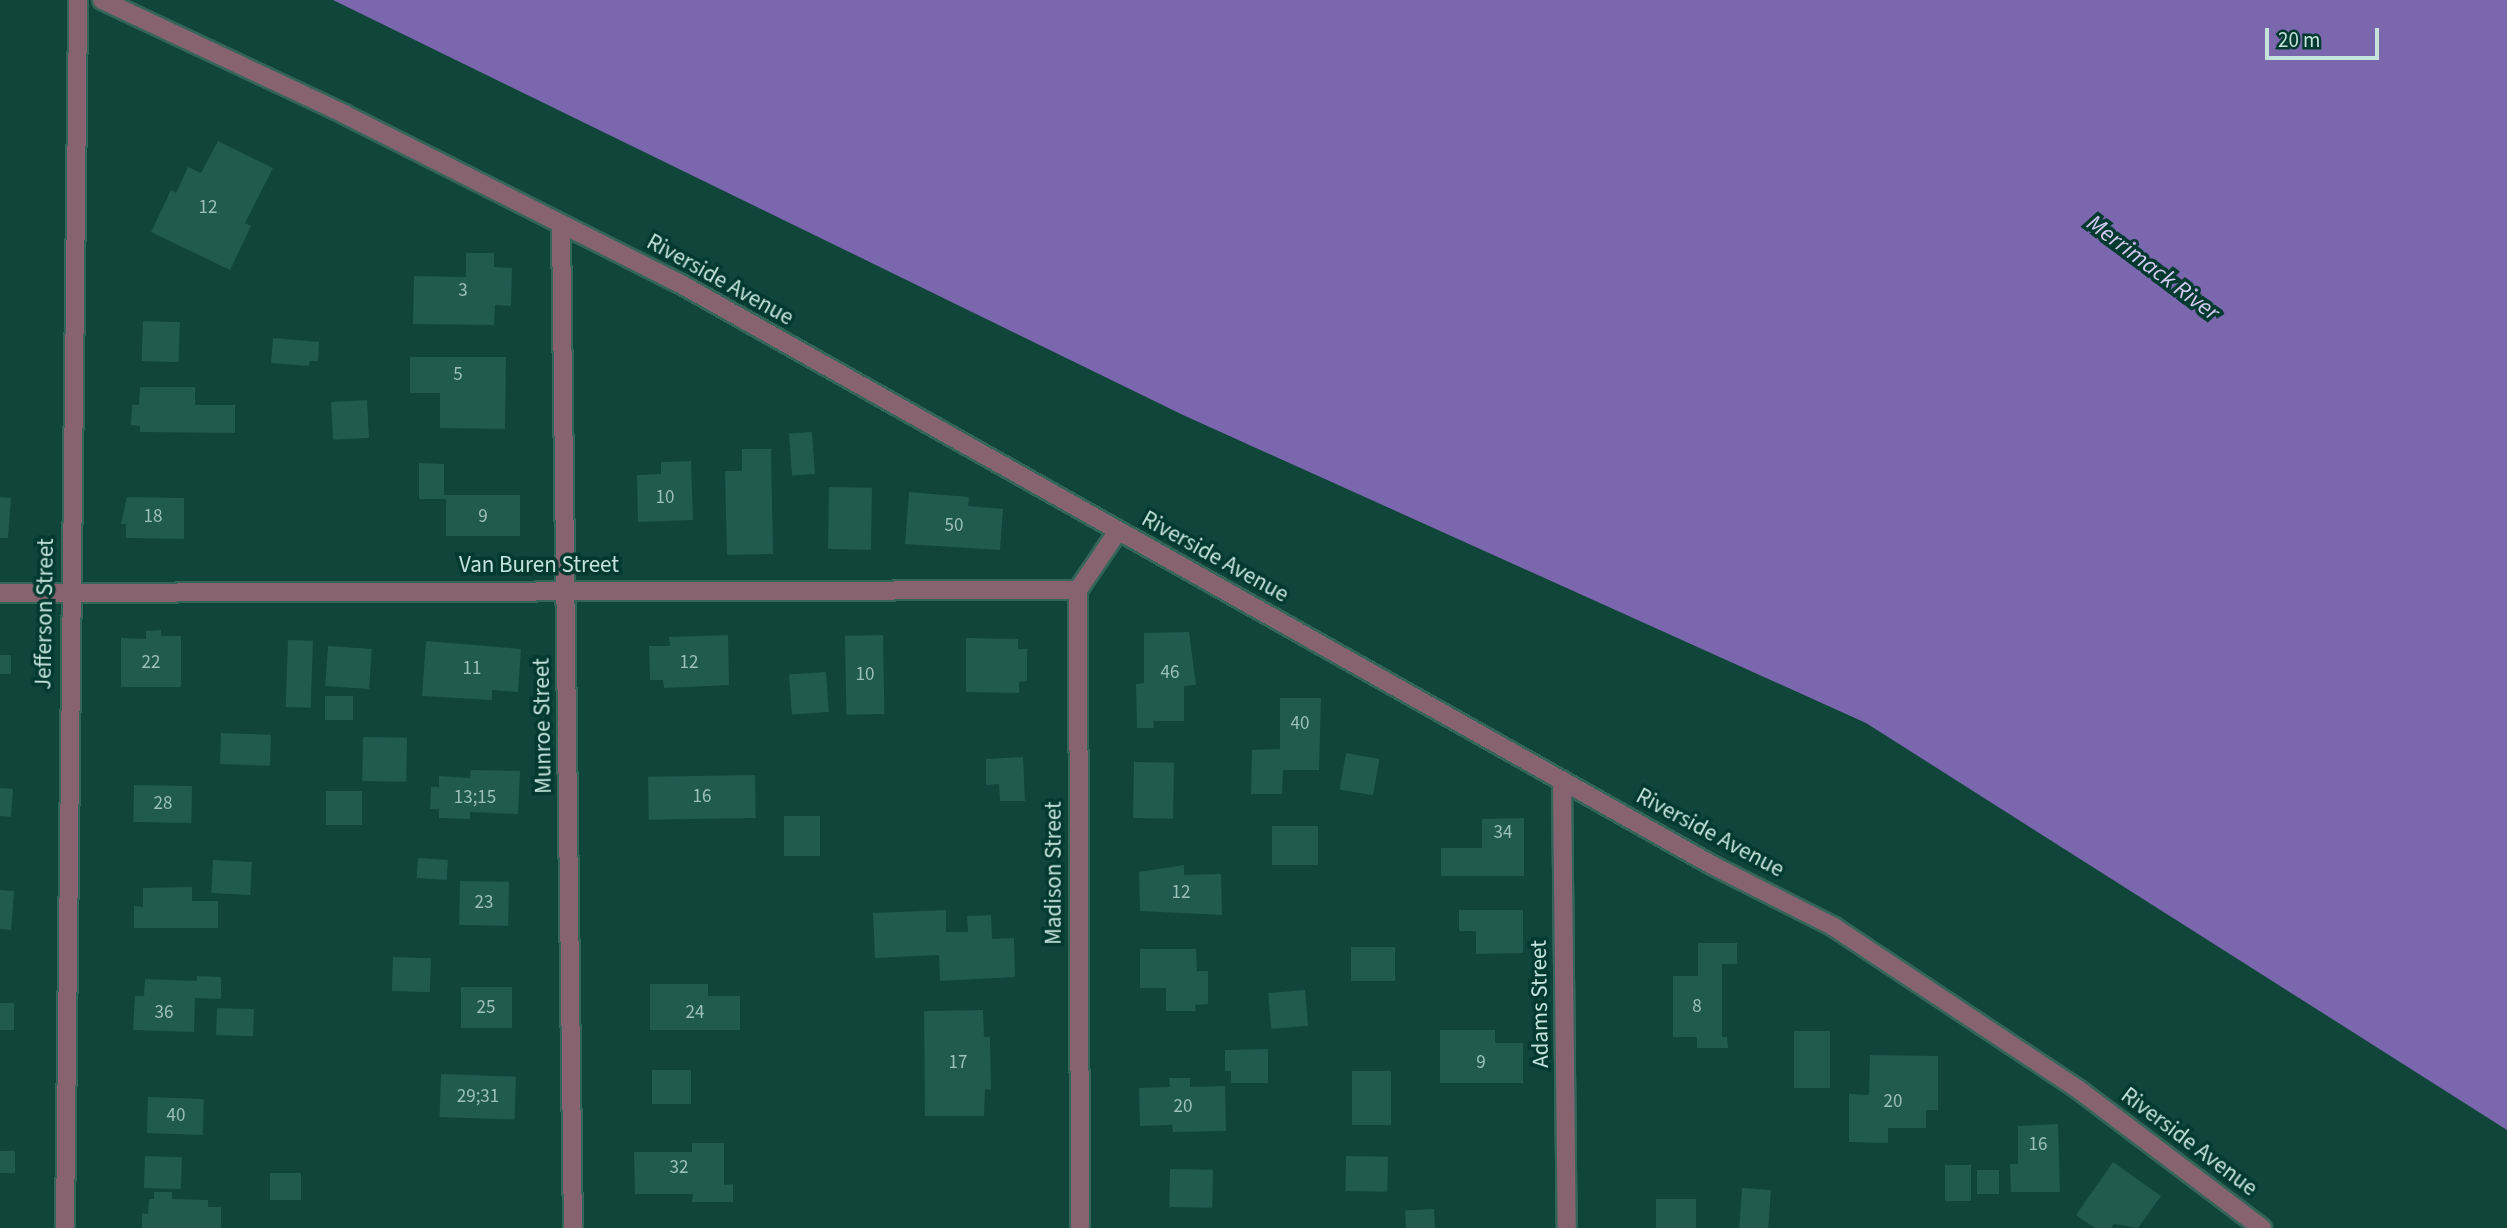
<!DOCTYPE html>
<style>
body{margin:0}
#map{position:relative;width:2507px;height:1228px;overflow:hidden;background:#104539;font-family:"Source Sans 3",sans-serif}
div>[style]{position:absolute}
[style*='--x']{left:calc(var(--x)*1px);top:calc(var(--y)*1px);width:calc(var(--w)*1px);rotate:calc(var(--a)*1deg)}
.water>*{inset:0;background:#7a67ad}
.building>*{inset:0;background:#205b4e;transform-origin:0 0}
.roads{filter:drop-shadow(2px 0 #346559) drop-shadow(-2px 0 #346559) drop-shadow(0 2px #346559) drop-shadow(0 -2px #346559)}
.minor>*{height:18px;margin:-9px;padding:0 9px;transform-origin:9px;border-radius:9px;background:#86636f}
span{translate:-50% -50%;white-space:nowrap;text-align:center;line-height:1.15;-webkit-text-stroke:7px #023a2f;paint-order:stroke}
.number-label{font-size:19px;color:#9bc1b7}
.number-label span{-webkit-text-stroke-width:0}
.street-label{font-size:23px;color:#c4e3da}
.water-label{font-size:24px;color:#d4cbf2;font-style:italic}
.scale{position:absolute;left:2265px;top:28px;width:114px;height:32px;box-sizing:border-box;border:4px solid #c4e3da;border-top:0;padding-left:9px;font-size:21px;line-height:24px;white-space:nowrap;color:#c4e3da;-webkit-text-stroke:5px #023a2f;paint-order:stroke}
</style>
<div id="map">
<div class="water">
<div style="clip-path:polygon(333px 0,2507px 0,2507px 1130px,1866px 723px,1183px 415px)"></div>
</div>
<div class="building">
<div style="clip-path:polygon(218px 141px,273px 168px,245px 223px,251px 226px,230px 270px,151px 232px,171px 190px,176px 193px,188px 167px,201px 173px)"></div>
<div style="clip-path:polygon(466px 253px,494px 253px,494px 267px,512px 268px,511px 306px,495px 305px,494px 325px,413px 324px,414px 276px,466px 277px)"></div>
<div style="left:143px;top:321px;width:37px;height:40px;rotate:2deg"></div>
<div style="clip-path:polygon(273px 338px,319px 342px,318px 361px,310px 361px,309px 366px,271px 363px)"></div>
<div style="clip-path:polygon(410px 357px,506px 357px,505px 429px,440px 428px,440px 393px,410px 393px)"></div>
<div style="clip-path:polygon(140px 387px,195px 387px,195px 405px,235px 405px,235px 433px,140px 432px,140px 426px,131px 425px,132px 405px,139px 405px)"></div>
<div style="left:367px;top:400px;width:38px;height:36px;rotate:87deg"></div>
<div style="left:812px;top:432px;width:42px;height:23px;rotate:86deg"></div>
<div style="clip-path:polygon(742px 449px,771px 449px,773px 554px,727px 555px,725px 471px,742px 471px)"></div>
<div style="clip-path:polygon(691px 461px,693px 520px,638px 522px,637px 475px,661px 474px,661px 462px)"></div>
<div style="clip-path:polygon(419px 463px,444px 464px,444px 495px,520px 495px,520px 536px,446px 536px,446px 499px,419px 499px)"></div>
<div style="left:829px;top:487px;width:43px;height:62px;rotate:1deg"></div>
<div style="clip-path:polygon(909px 492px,969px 497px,968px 506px,1003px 509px,1000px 550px,905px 544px)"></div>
<div style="clip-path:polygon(0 497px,11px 498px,8px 538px,0 538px)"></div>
<div style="clip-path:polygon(127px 497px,184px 498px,184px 539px,126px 538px,126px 524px,121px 524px)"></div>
<div style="clip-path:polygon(161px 630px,161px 636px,181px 636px,181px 687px,121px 687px,121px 638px,146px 639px,146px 631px)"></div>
<div style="clip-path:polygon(1189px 632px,1196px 685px,1184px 686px,1184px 721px,1153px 721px,1154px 728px,1137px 728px,1136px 684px,1144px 683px,1144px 633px)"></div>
<div style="clip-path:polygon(728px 635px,729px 685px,664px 688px,663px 680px,650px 680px,649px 646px,670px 646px,669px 637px)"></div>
<div style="left:883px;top:635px;width:79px;height:38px;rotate:89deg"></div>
<div style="clip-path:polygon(966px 638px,1018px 639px,1018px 649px,1027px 649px,1027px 681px,1019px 682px,1019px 693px,966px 692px)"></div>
<div style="left:288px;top:640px;width:25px;height:67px;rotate:2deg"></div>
<div style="clip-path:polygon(426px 641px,521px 649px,518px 692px,492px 690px,492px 700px,422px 696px)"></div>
<div style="left:328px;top:646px;width:44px;height:40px;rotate:4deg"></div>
<div style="left:11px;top:655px;width:19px;height:11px;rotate:90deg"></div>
<div style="left:826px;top:672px;width:40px;height:37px;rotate:86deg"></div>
<div style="left:325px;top:696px;width:28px;height:24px"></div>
<div style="clip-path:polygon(1280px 698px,1321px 698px,1319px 770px,1283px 770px,1282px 794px,1251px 794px,1252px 750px,1280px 749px)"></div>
<div style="left:221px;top:733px;width:50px;height:31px;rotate:2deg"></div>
<div style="left:363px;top:737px;width:44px;height:44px;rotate:1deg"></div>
<div style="left:1346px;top:753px;width:34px;height:37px;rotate:10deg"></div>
<div style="clip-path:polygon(1023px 757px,1025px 801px,1000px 801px,999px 784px,986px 785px,986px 759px)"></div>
<div style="left:1134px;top:762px;width:40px;height:56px;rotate:1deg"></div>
<div style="clip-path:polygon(471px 770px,520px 771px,518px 814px,470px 812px,470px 819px,439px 818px,439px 809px,430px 809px,431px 787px,439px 787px,439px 776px,470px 778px)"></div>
<div style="left:755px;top:775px;width:43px;height:107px;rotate:89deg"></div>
<div style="left:134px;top:785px;width:58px;height:37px;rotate:1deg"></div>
<div style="left:0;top:788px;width:13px;height:28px;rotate:4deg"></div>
<div style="left:326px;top:791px;width:36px;height:34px"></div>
<div style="left:820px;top:816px;width:40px;height:36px;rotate:90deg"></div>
<div style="clip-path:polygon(1524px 818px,1524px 876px,1441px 876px,1441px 848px,1482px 848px,1482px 819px)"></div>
<div style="left:1318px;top:826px;width:39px;height:46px;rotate:90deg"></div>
<div style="left:418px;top:858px;width:30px;height:20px;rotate:4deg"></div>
<div style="left:213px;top:860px;width:39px;height:33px;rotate:3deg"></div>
<div style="clip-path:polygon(1184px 865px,1184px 875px,1221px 874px,1222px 915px,1140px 911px,1139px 872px)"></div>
<div style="left:460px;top:881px;width:49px;height:44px;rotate:1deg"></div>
<div style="clip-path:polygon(192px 887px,192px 901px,218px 901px,218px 928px,134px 928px,134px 906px,143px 907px,143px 888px)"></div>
<div style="left:0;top:890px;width:14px;height:39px;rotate:4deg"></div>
<div style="clip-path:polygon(946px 910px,946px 932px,968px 932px,967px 916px,991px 915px,992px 939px,1014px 938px,1015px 977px,940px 981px,939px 955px,875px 958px,873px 913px)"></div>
<div style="clip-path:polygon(1459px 910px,1523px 910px,1523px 953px,1476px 954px,1476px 931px,1459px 931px)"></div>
<div style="clip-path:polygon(1698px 943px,1737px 943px,1737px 964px,1722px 964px,1722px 1037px,1727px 1037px,1728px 1048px,1697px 1048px,1697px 1037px,1673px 1037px,1673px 976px,1698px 976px)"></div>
<div style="left:1351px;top:947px;width:44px;height:34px"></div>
<div style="clip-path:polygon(1140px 949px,1196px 949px,1197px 971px,1208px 971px,1208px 1004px,1195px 1005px,1196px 1011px,1166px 1011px,1166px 988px,1140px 988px)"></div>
<div style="left:393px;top:957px;width:38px;height:34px;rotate:2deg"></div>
<div style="clip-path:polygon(197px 976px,221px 977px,221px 999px,195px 998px,194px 1032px,133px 1030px,135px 996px,144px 996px,145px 979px,197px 981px)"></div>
<div style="clip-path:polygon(650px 984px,708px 984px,708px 996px,740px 996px,740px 1030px,650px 1030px)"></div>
<div style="left:461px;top:987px;width:51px;height:41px"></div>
<div style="left:1305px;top:990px;width:36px;height:37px;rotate:85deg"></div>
<div style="left:0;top:1003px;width:14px;height:27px"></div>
<div style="left:217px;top:1008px;width:37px;height:27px;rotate:2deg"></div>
<div style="clip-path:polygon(983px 1010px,984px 1037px,990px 1037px,991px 1090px,985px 1089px,984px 1116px,925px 1116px,924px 1011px)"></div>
<div style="clip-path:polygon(1440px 1030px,1495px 1030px,1495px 1043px,1523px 1043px,1523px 1083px,1440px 1083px)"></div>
<div style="left:1794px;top:1031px;width:36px;height:57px"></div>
<div style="clip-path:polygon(1268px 1049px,1268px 1083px,1231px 1083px,1231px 1071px,1225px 1071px,1225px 1050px)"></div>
<div style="clip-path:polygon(1870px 1055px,1938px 1056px,1938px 1110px,1926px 1110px,1926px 1128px,1888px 1128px,1888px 1143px,1849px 1142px,1849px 1094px,1869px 1095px)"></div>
<div style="left:652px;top:1070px;width:39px;height:34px"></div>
<div style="left:1352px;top:1071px;width:39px;height:54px"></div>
<div style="left:441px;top:1074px;width:75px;height:43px;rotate:2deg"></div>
<div style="clip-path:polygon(1169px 1078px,1190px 1078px,1190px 1087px,1225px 1086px,1226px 1131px,1173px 1132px,1172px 1125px,1140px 1126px,1139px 1088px,1170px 1087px)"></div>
<div style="left:148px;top:1097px;width:56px;height:36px;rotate:2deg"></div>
<div style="clip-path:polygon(2058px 1124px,2060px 1192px,2011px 1192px,2010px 1164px,2018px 1164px,2018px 1126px)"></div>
<div style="clip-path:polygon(692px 1143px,724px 1143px,724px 1185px,733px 1184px,733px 1202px,692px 1202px,693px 1194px,635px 1194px,634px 1152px,692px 1152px)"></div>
<div style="left:0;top:1151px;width:15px;height:22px"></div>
<div style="left:145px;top:1156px;width:37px;height:32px;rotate:2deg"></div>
<div style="left:1346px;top:1156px;width:42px;height:35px;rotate:1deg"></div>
<div style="clip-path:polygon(2113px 1162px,2161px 1196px,2138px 1228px,2114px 1224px,2111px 1228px,2095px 1228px,2076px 1215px)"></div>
<div style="left:1945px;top:1165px;width:26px;height:36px"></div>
<div style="left:1170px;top:1169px;width:43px;height:38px;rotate:1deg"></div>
<div style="left:1977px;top:1170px;width:22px;height:24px"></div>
<div style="left:270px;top:1173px;width:31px;height:27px"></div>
<div style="left:1742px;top:1188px;width:29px;height:40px;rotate:4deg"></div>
<div style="clip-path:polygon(154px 1192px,172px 1192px,172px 1199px,208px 1200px,208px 1207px,221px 1207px,221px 1228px,142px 1228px,142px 1213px,148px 1214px,149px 1199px,154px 1199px)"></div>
<div style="left:1656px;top:1199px;width:40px;height:29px"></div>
<div style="left:1434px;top:1209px;width:19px;height:29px;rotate:87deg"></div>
</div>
<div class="roads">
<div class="minor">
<div style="--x:102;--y:0;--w:268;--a:25.2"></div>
<div style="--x:344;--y:114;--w:375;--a:26.8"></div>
<div style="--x:679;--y:283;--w:1186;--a:29.4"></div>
<div style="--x:1712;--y:865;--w:137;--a:26.9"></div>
<div style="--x:1834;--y:927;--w:293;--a:33.6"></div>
<div style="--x:2078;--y:1089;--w:231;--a:37.1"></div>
<div style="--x:561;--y:224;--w:1004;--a:89.32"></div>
<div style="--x:0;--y:593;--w:1078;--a:-0.16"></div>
<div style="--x:1562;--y:780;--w:448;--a:89.4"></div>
<div style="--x:65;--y:1228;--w:1228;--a:-89.39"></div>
<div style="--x:1080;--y:1228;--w:638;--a:-90.18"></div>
<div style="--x:1078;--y:590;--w:71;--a:-55.9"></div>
</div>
</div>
<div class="number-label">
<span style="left:208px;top:208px">12</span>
<span style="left:463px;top:291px">3</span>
<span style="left:458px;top:375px">5</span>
<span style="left:665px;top:498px">10</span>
<span style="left:153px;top:517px">18</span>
<span style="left:483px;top:517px">9</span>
<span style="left:954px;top:526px">50</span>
<span style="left:151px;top:663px">22</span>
<span style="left:689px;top:663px">12</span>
<span style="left:472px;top:669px">11</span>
<span style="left:1170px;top:673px">46</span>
<span style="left:865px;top:675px">10</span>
<span style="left:1300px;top:724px">40</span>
<span style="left:702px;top:797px">16</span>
<span style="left:475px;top:798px">13;15</span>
<span style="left:163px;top:804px">28</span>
<span style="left:1503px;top:833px">34</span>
<span style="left:1181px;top:893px">12</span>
<span style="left:484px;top:903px">23</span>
<span style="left:1697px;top:1007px">8</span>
<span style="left:486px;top:1008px">25</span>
<span style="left:164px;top:1013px">36</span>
<span style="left:695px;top:1013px">24</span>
<span style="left:958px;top:1063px">17</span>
<span style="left:1481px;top:1063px">9</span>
<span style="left:478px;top:1097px">29;31</span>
<span style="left:1893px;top:1102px">20</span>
<span style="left:1183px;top:1107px">20</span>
<span style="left:176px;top:1116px">40</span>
<span style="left:2038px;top:1145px">16</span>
<span style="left:679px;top:1168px">32</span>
</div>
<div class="street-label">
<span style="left:720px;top:280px;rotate:29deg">Riverside Avenue</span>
<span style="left:1215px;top:557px;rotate:29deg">Riverside Avenue</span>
<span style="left:539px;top:565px">Van Buren Street</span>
<span style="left:45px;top:614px;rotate:-89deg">Jefferson Street</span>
<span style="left:543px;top:726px;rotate:-91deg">Munroe Street</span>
<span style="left:1710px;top:833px;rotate:28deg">Riverside Avenue</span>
<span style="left:1054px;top:873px;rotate:-90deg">Madison Street</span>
<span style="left:1540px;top:1004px;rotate:-91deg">Adams Street</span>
<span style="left:2189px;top:1142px;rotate:37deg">Riverside Avenue</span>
</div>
<div class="water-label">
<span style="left:2153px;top:268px;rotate:37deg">Merrimack River</span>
</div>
<div class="scale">20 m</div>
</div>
